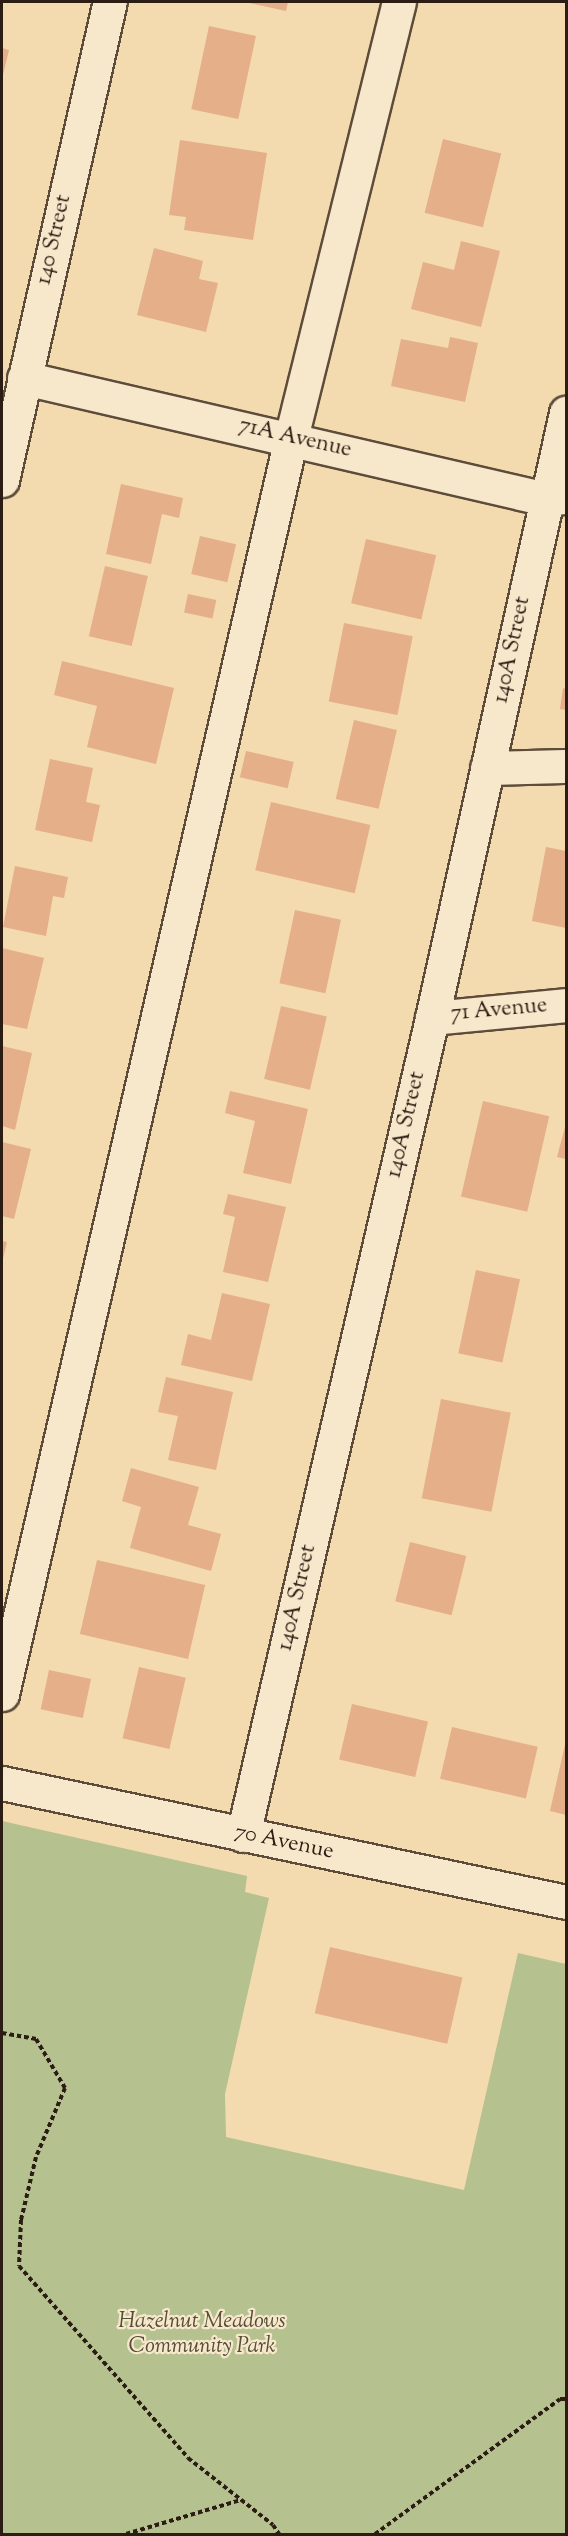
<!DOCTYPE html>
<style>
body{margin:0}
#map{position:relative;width:568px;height:2536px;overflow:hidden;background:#f3daaf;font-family:"Sorts Mill Goudy",serif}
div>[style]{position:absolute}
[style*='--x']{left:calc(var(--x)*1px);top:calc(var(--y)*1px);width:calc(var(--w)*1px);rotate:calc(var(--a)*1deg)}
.green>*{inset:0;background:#b5c18f}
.building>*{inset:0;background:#e5af89;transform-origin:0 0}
.path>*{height:4px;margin-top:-2px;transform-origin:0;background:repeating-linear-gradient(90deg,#2b1d13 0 4.5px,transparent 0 7.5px)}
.roads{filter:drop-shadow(2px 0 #5d4c3a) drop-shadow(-2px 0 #5d4c3a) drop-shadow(0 2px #5d4c3a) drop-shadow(0 -2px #5d4c3a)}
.minor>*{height:33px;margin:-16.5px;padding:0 16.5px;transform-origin:16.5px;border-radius:16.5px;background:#f7e7cb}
span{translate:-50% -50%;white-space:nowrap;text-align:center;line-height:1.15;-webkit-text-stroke:4.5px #f7e7cb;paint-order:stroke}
.street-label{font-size:22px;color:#2b1d13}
.park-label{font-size:22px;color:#544e38;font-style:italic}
.frame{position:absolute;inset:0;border:3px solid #2b1d13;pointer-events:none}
</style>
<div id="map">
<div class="green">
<div style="clip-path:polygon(2px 1821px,247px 1876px,245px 1892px,269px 1898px,225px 2094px,226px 2137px,464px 2190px,518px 1953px,566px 1964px,566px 2534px,2px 2534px)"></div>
</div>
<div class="building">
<div style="clip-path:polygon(245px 2px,288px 2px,286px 11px)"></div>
<div style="left:209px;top:26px;width:48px;height:85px;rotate:12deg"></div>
<div style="clip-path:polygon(2px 48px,9px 50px,2px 79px)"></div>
<div style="left:443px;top:139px;width:60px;height:76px;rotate:14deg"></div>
<div style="clip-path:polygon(180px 140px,267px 153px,253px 240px,184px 230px,186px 217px,169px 215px)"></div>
<div style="clip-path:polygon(461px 241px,500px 251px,481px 327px,411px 309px,423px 262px,454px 270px)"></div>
<div style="clip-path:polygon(154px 248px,203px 261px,199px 279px,218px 283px,206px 332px,137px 315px)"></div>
<div style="clip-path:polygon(450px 337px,478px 343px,465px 402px,391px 386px,401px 339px,448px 348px)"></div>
<div style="clip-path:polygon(121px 484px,183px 498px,179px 518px,162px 514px,151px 564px,106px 554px)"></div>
<div style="left:200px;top:536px;width:37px;height:39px;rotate:13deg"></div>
<div style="left:366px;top:539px;width:72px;height:66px;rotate:13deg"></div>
<div style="left:105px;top:566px;width:44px;height:72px;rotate:13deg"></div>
<div style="left:188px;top:594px;width:29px;height:19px;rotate:12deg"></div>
<div style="left:344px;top:623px;width:70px;height:80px;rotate:11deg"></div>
<div style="clip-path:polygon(62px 661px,174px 688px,156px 764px,87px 747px,97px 706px,54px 695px)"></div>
<div style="clip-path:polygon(563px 688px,566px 689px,566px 710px,560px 709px)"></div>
<div style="left:354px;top:720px;width:44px;height:81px;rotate:13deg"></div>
<div style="left:246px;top:751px;width:49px;height:27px;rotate:13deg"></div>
<div style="clip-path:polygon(50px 759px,93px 768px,86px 802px,100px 805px,92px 842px,35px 830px)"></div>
<div style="left:271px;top:802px;width:102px;height:70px;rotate:13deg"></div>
<div style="clip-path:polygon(546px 847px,566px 851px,566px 928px,532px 921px)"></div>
<div style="clip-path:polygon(15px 866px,68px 877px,64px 898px,53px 896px,46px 936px,3px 927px)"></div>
<div style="left:295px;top:910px;width:47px;height:75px;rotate:12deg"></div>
<div style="clip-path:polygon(2px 948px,44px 958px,27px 1029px,2px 1024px)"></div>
<div style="left:281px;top:1006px;width:47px;height:75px;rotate:13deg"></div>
<div style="clip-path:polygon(2px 1046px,32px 1053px,15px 1130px,2px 1126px)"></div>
<div style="clip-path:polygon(230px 1091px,308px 1109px,291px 1184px,243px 1173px,255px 1121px,225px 1113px)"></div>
<div style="left:483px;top:1101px;width:68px;height:98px;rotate:13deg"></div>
<div style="clip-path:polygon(566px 1123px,566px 1159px,557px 1157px)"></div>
<div style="clip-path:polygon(2px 1142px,31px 1149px,14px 1219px,2px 1216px)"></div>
<div style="clip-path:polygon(228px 1194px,286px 1207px,268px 1282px,223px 1272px,235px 1217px,223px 1214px)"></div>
<div style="clip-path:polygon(2px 1241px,7px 1242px,2px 1263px)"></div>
<div style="left:476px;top:1270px;width:45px;height:85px;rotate:12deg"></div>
<div style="clip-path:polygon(222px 1293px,270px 1304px,252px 1381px,181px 1365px,188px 1334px,211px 1340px)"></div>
<div style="clip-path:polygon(166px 1377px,233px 1392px,216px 1470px,168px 1460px,178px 1416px,158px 1412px)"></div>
<div style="left:441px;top:1399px;width:71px;height:101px;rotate:11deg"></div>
<div style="clip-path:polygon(131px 1468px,199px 1487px,188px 1525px,221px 1534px,211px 1571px,130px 1548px,141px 1507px,122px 1501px)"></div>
<div style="left:410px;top:1542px;width:58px;height:61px;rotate:14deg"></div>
<div style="left:97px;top:1560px;width:111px;height:76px;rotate:13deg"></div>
<div style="left:139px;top:1667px;width:48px;height:73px;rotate:13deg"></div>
<div style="left:49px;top:1670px;width:43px;height:40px;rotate:12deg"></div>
<div style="left:352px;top:1704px;width:78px;height:57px;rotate:13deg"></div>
<div style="left:452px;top:1727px;width:88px;height:53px;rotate:13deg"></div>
<div style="clip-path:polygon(566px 1740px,566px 1815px,550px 1811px)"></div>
<div style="left:330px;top:1947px;width:136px;height:68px;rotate:13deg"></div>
</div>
<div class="path">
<div style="--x:2;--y:2033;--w:35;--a:10"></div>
<div style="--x:36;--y:2039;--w:57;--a:59.4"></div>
<div style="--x:65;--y:2088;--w:75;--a:112.8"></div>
<div style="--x:36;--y:2157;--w:65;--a:103.4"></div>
<div style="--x:21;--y:2220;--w:46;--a:92.5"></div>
<div style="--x:19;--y:2266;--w:256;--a:48.6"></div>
<div style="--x:188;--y:2458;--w:108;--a:38.2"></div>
<div style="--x:273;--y:2525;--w:11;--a:56"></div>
<div style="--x:126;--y:2534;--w:120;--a:-16.5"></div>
<div style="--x:375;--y:2534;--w:229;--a:-36.1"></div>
<div style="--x:560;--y:2399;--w:6;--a:0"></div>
</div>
<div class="roads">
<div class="minor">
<div style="--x:24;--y:378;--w:536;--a:13.05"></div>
<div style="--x:546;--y:499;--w:20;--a:-6"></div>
<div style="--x:2;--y:480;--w:490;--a:-77.3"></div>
<div style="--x:487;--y:768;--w:79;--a:-1.5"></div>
<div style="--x:432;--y:1018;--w:135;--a:-5.5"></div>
<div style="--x:2;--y:1694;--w:1289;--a:-77.04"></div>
<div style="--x:291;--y:438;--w:449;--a:-76.1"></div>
<div style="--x:2;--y:1783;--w:576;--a:11.91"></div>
<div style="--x:243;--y:1835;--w:839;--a:-76.97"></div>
<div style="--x:432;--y:1018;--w:620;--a:-77.51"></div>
</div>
</div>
<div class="street-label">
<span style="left:55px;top:240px;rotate:-77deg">140 Street</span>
<span style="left:295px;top:439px;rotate:13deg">71A Avenue</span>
<span style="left:513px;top:650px;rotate:-78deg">140A Street</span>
<span style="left:499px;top:1011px;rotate:-5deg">71 Avenue</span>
<span style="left:407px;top:1125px;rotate:-77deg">140A Street</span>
<span style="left:298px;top:1598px;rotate:-77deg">140A Street</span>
<span style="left:284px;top:1843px;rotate:12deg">70 Avenue</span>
</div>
<div class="park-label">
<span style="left:202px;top:2335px">Hazelnut Meadows<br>Community Park</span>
</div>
<div class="frame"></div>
</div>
